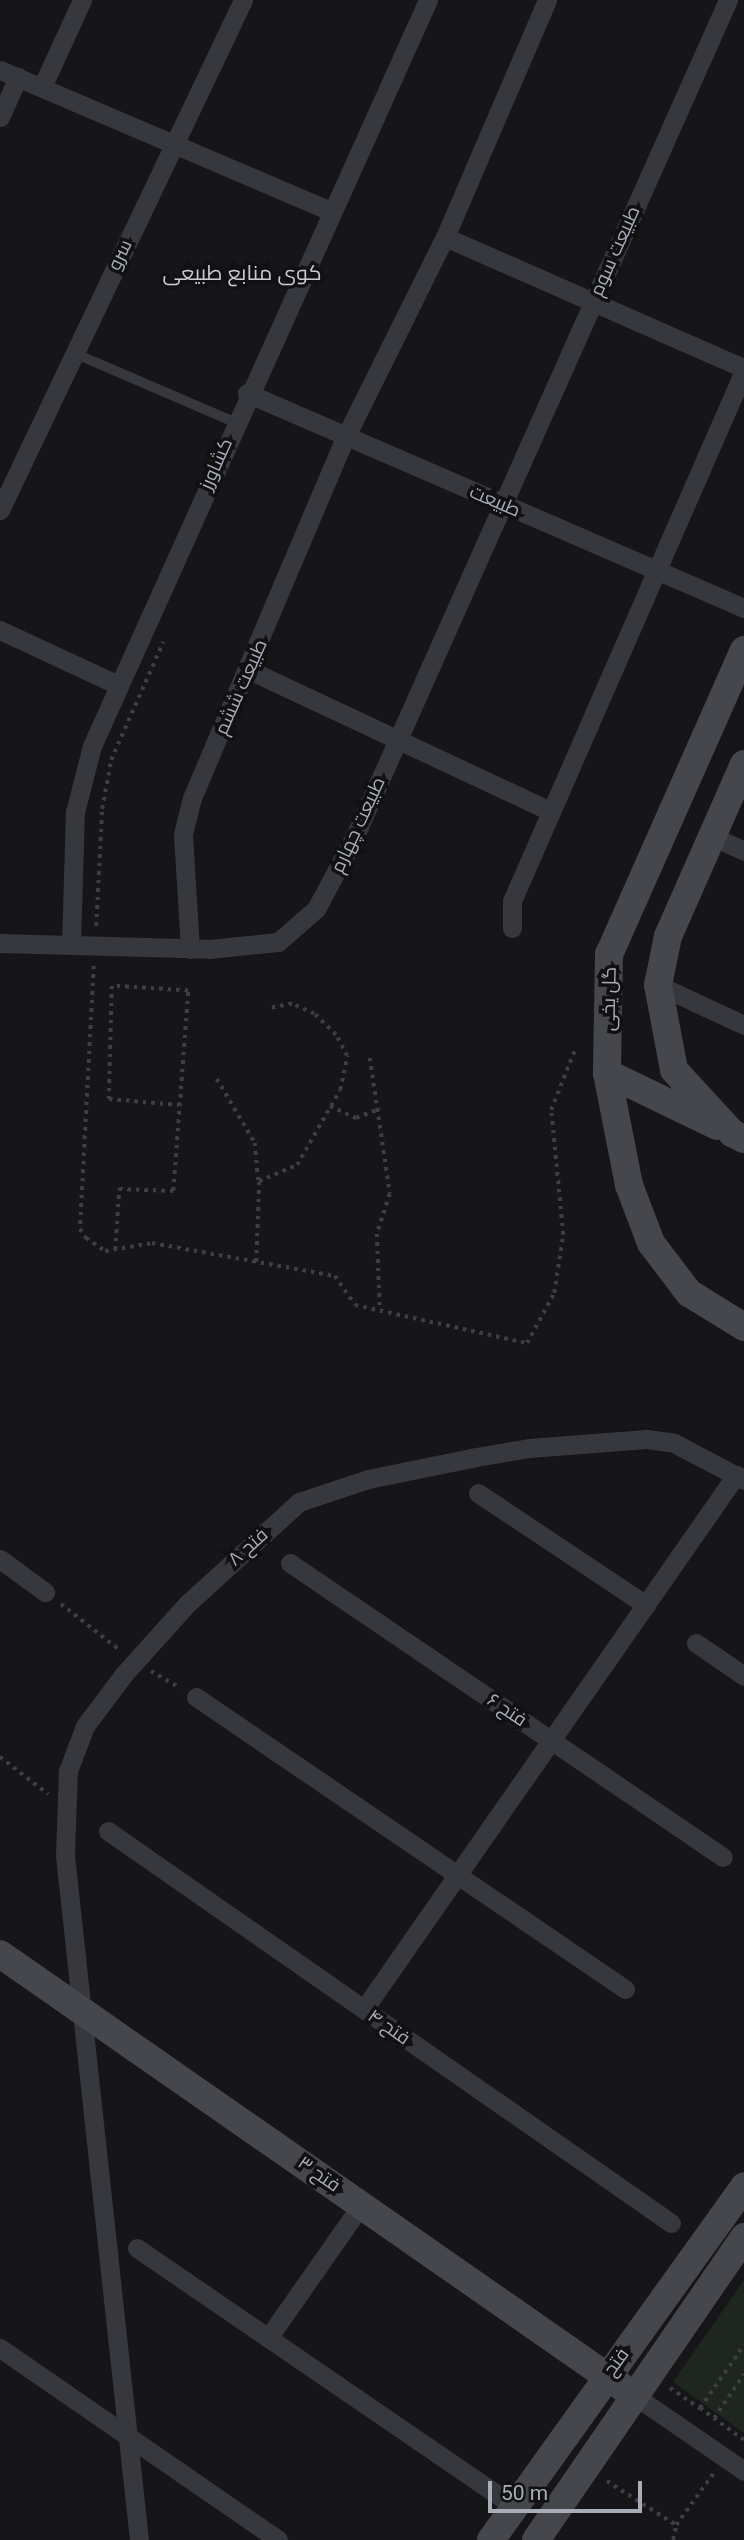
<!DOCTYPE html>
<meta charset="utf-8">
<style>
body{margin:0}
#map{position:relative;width:744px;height:2540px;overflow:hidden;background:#161618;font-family:Roboto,Cairo,sans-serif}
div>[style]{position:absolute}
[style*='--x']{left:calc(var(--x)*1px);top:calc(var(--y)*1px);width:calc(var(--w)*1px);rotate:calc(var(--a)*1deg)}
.green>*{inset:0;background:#1e261f}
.path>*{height:3.5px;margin-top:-1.75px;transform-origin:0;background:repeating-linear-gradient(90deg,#3d3f44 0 3.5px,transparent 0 8.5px)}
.lane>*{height:10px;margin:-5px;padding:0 5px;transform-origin:5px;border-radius:5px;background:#37383d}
.street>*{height:19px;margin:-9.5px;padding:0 9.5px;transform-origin:9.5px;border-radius:9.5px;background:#37383d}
.secondary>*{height:28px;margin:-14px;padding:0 14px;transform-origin:14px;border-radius:14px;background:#45474d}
span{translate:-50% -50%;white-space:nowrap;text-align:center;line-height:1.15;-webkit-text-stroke:7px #111113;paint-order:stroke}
.street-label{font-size:19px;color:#a8adb8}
.neighbourhood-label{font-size:21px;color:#c9ccd4}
.scale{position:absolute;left:488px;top:2481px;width:154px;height:32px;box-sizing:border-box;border:4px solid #a8adb8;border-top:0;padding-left:9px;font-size:21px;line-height:24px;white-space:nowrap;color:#a8adb8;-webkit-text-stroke:5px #111113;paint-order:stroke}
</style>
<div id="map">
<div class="green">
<div style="clip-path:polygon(744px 2280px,744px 2433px,673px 2382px)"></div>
</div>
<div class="path">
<div style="--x:96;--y:926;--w:117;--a:-87.1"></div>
<div style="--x:102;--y:809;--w:50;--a:-79.6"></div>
<div style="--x:111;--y:760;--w:129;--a:-66.2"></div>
<div style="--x:94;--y:966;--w:263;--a:93"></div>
<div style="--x:80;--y:1229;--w:11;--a:56"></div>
<div style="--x:86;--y:1238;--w:23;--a:34"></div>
<div style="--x:105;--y:1251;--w:48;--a:-9.7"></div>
<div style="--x:152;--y:1243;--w:186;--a:10.2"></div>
<div style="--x:335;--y:1276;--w:35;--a:55"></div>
<div style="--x:355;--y:1305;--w:176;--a:12.5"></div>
<div style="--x:527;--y:1343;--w:57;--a:-61.6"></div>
<div style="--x:554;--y:1293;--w:59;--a:-81.2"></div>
<div style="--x:563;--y:1235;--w:126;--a:-95.5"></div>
<div style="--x:551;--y:1110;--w:68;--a:-68.4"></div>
<div style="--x:370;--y:1058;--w:137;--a:81.6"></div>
<div style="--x:390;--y:1194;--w:42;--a:108"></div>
<div style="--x:377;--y:1234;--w:76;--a:87.7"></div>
<div style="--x:217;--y:1079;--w:74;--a:59.3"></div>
<div style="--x:255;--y:1143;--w:38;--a:85"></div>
<div style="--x:330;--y:1106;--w:29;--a:25"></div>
<div style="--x:356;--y:1118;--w:26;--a:-21"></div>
<div style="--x:115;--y:1250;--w:61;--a:-86.2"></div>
<div style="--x:119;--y:1189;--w:54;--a:2.1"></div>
<div style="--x:173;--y:1191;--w:201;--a:-85.7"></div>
<div style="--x:188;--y:991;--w:76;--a:-176.2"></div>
<div style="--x:112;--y:986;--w:113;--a:91.5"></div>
<div style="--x:109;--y:1099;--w:70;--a:4.9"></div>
<div style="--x:256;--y:1262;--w:81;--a:-87.9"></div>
<div style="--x:259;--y:1181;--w:41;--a:-22.8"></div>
<div style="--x:297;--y:1165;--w:86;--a:-60.2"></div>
<div style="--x:340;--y:1090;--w:35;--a:-78"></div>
<div style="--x:347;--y:1056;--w:24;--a:-118"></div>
<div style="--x:336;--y:1035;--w:30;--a:-136"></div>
<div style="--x:314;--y:1014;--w:24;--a:-156"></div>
<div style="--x:292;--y:1004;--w:21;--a:169"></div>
<div style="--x:61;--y:1604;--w:76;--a:38.1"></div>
<div style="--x:151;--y:1671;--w:34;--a:30"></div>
<div style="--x:0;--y:1757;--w:61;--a:37.6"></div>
<div style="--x:670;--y:2388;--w:36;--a:34"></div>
<div style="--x:700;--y:2408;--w:77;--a:-55.1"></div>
<div style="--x:700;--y:2408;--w:54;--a:36"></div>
<div style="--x:714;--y:2418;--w:53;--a:-55.7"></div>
<div style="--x:607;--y:2481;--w:82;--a:32.5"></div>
<div style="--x:673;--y:2540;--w:15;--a:-79"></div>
<div style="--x:676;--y:2525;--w:63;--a:-54"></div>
</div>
<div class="lane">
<div style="--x:74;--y:353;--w:174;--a:23.3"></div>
</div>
<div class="street">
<div style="--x:0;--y:70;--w:360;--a:23.1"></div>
<div style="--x:42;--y:87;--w:96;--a:-65.3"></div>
<div style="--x:0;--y:117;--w:44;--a:-65.8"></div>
<div style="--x:445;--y:237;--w:326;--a:23.7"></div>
<div style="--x:247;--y:393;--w:542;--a:23.39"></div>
<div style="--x:0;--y:510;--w:565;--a:-64.52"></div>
<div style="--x:0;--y:630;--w:130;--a:25"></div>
<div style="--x:249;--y:670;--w:332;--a:25.1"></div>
<div style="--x:711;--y:836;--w:36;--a:24"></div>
<div style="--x:512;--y:928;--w:27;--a:-90"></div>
<div style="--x:512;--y:901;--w:579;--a:-66.36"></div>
<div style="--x:0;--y:943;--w:209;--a:1.6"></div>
<div style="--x:209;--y:949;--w:69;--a:-5.8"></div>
<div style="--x:278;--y:942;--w:50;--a:-41"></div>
<div style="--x:316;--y:909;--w:81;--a:-61.8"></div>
<div style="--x:354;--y:838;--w:918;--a:-65.95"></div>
<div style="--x:71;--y:945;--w:133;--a:-88.3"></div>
<div style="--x:75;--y:812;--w:68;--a:-75.6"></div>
<div style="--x:92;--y:746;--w:818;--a:-65.75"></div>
<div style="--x:190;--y:949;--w:115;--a:-93.5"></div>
<div style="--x:183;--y:834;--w:37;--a:-76"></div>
<div style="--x:192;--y:798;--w:393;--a:-67"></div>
<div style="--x:346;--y:436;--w:222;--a:-63.6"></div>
<div style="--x:445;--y:237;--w:258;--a:-66.7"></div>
<div style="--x:658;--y:985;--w:95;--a:24.9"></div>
<div style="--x:478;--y:1493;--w:202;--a:33.7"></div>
<div style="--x:0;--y:1559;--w:56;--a:36.3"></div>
<div style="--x:290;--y:1563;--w:523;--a:34.18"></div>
<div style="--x:696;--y:1643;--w:58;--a:34.5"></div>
<div style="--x:196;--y:1697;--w:519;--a:34.24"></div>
<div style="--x:108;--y:1831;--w:686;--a:34.85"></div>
<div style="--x:364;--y:2009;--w:651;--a:-55.14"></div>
<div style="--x:137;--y:2248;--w:457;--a:34.4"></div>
<div style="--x:268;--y:2338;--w:164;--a:-55"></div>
<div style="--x:0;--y:2348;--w:338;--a:34.6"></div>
<div style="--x:635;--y:2396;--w:132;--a:34.5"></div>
<div style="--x:139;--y:2540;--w:689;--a:-96.17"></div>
<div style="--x:65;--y:1855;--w:84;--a:-88"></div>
<div style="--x:68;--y:1771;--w:48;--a:-69.3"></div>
<div style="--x:85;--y:1726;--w:65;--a:-53.1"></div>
<div style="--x:124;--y:1674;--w:94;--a:-48"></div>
<div style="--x:187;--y:1604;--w:151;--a:-42.3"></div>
<div style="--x:299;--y:1502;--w:73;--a:-18.4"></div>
<div style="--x:368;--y:1479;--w:110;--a:-11.5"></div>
<div style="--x:476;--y:1457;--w:54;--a:-9.6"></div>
<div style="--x:529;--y:1448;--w:118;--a:-4.4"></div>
<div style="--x:647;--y:1439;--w:27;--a:8"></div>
<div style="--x:674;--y:1443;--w:79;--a:27.9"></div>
</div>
<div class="secondary">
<div style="--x:744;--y:650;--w:333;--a:113.9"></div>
<div style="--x:609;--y:954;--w:119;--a:91"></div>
<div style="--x:607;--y:1073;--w:114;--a:78.9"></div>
<div style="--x:629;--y:1185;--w:62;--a:69.2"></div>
<div style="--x:651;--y:1243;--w:63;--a:52.8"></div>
<div style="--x:689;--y:1293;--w:65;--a:31.7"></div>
<div style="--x:744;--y:764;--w:188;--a:113.8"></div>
<div style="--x:668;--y:936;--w:50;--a:101.5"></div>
<div style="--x:658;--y:985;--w:86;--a:79.3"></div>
<div style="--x:674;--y:1070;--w:86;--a:47.4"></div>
<div style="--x:732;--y:1133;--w:13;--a:27"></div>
<div style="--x:607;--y:1073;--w:122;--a:25.7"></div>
<div style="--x:0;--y:1954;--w:774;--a:34.84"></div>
<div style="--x:491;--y:2540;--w:435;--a:-54.4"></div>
<div style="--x:536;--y:2540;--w:368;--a:-55.5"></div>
</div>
<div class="street-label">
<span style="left:615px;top:251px;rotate:-66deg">طبیعت سوم</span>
<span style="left:120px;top:255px;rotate:-64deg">سرو</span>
<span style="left:216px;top:464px;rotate:-66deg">کشاورز</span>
<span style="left:495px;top:501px;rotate:23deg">طبیعت</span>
<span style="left:241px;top:687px;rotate:-66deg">طبیعت ششم</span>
<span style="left:358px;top:825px;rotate:-65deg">طبیعت چهارم</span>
<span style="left:609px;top:999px;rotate:-89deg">گل یخی</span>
<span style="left:248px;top:1547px;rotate:-42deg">فتح ۸</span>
<span style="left:507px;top:1710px;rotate:34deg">فتح ۶</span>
<span style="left:389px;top:2027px;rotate:35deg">فتح ۴</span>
<span style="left:319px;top:2174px;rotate:35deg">فتح ۳</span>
<span style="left:616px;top:2362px;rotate:-54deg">فتح</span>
</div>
<div class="neighbourhood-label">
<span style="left:242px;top:273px">کوی منابع طبیعی</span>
</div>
<div class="scale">50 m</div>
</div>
